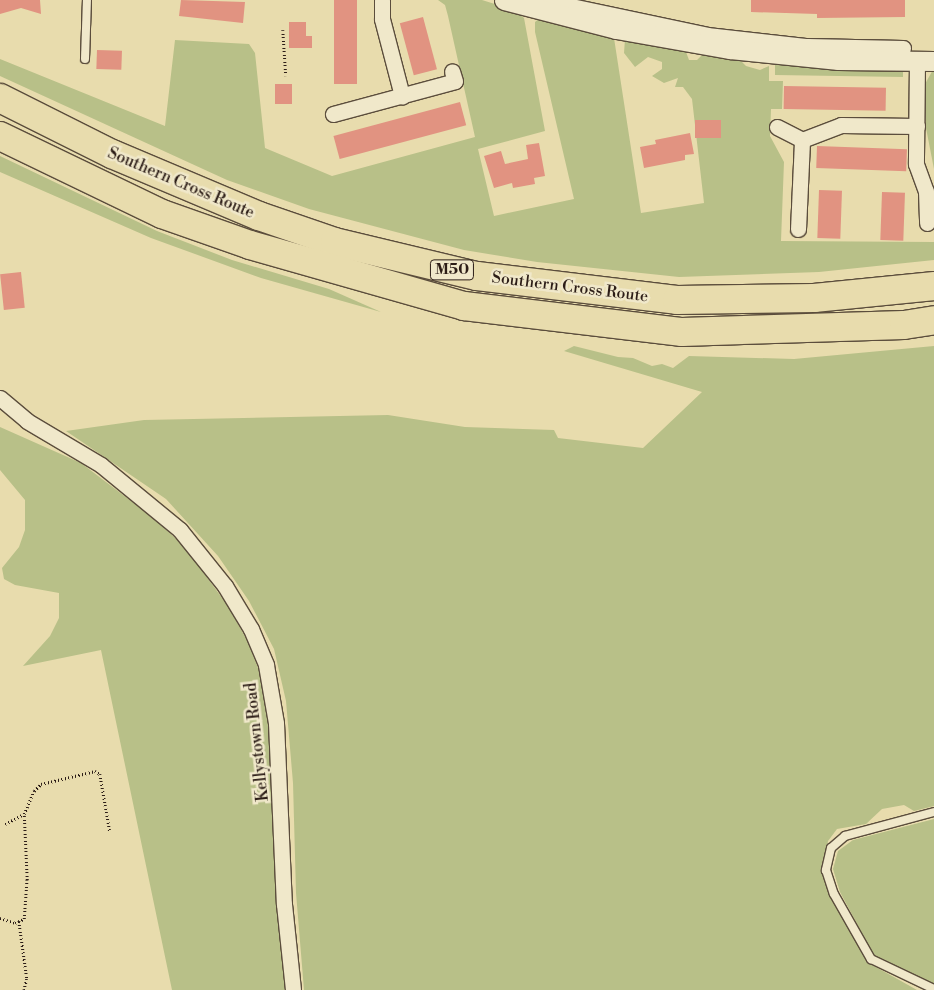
<!DOCTYPE html>
<style>
body{margin:0}
#map{position:relative;width:934px;height:990px;overflow:hidden;background:#e8dcad;font-family:"Libre Bodoni",serif}
div>[style]{position:absolute}
[style*='--x']{left:calc(var(--x)*1px);top:calc(var(--y)*1px);width:calc(var(--w)*1px);rotate:calc(var(--a)*1deg)}
.green>*{inset:0;background:#b8c088}
.building>*{inset:0;background:#e19381;transform-origin:0 0}
.path>*{height:2.5px;margin-top:-1.25px;transform-origin:0;background:repeating-linear-gradient(90deg,#2c1d17 0 1px,transparent 0 3.5px)}
.roads{filter:drop-shadow(1px 0 #5b4d3c) drop-shadow(-1px 0 #5b4d3c) drop-shadow(0 1px #5b4d3c) drop-shadow(0 -1px #5b4d3c)}
.service>*{height:8px;margin:-4px;padding:0 4px;transform-origin:4px;border-radius:4px;background:#f0e8ca}
.minor>*{height:15px;margin:-7.5px;padding:0 7.5px;transform-origin:7.5px;border-radius:7.5px;background:#f0e8ca}
.tertiary>*{height:19px;margin:-9.5px;padding:0 9.5px;transform-origin:9.5px;border-radius:9.5px;background:#f0e8ca}
.motorway>*{height:28px;margin:-14px;padding:0 14px;transform-origin:14px;border-radius:14px;background:#e8dcad}
span{translate:-50% -50%;white-space:nowrap;text-align:center;line-height:1.15;-webkit-text-stroke:5px #f0e8ca;paint-order:stroke}
.shield-label span{padding:1px 4px;background:#f0e8ca;border:1px solid;border-radius:4px;-webkit-text-stroke-width:0}
.shield-label{font-size:15px;color:#2c1d17;font-weight:700}
.street-label{font-size:16px;color:#2c1d17}
</style>
<div id="map">
<div class="green">
<div style="clip-path:polygon(438px 0,482px 0,514px 10px,524px 18px,545px 131px,478px 149px,494px 216px,574px 199px,535px 32px,535px 22px,540px 18px,614px 38px,641px 213px,704px 203px,692px 99px,683px 87px,675px 87px,678px 78px,664px 83px,652px 76px,662px 69px,662px 62px,648px 57px,635px 67px,624px 53px,625px 39px,686px 52px,689px 60px,697px 60px,703px 54px,738px 58px,746px 66px,760px 70px,769px 66px,769px 81px,783px 81px,782px 109px,771px 109px,770px 136px,784px 162px,781px 241px,934px 242px,934px 260px,819px 272px,679px 277px,537px 262px,464px 250px,309px 209px,227px 180px,0 76px,0 59px,165px 126px,175px 40px,249px 44px,255px 53px,265px 148px,332px 176px,475px 137px,448px 16px,445px 5px)"></div>
<div style="clip-path:polygon(775px 61px,903px 69px,903px 77px,775px 75px)"></div>
<div style="clip-path:polygon(934px 68px,934px 169px,926px 128px,925px 84px)"></div>
<div style="clip-path:polygon(0 156px,157px 231px,232px 260px,329px 289px,381px 312px,261px 278px,151px 238px,0 172px)"></div>
<div style="clip-path:polygon(574px 346px,618px 357px,633px 358px,652px 366px,662px 364px,673px 368px,689px 356px,794px 359px,934px 346px,934px 806px,914px 811px,904px 805px,882px 809px,866px 824px,837px 829px,828px 841px,823px 873px,825px 884px,867px 962px,917px 990px,304px 990px,296px 893px,293px 783px,286px 701px,274px 649px,249px 601px,218px 556px,166px 499px,66px 431px,144px 420px,388px 415px,465px 427px,554px 430px,558px 438px,643px 448px,702px 392px,564px 351px)"></div>
<div style="clip-path:polygon(0 427px,81px 463px,152px 517px,184px 546px,228px 606px,248px 642px,263px 681px,271px 739px,285px 990px,172px 990px,101px 650px,23px 666px,50px 636px,59px 618px,59px 593px,15px 585px,4px 579px,2px 568px,19px 547px,25px 530px,25px 500px,0 470px)"></div>
<div style="clip-path:polygon(934px 819px,934px 987px,874px 956px,840px 892px,833px 869px,838px 851px,853px 840px)"></div>
</div>
<div class="building">
<div style="clip-path:polygon(0 0,40px 0,41px 14px,21px 8px,0 14px)"></div>
<div style="clip-path:polygon(181px 0,245px 2px,243px 23px,179px 16px)"></div>
<div style="left:334px;top:0;width:23px;height:84px"></div>
<div style="clip-path:polygon(751px 0,905px 0,905px 17px,817px 18px,817px 14px,751px 12px)"></div>
<div style="left:423px;top:17px;width:54px;height:24px;rotate:75deg"></div>
<div style="clip-path:polygon(289px 22px,306px 22px,306px 36px,312px 36px,312px 48px,289px 48px)"></div>
<div style="left:97px;top:50px;width:25px;height:19px;rotate:2deg"></div>
<div style="left:275px;top:84px;width:17px;height:20px"></div>
<div style="left:784px;top:86px;width:102px;height:23px;rotate:1deg"></div>
<div style="left:460px;top:102px;width:24px;height:131px;rotate:75deg"></div>
<div style="left:695px;top:120px;width:26px;height:18px"></div>
<div style="clip-path:polygon(690px 133px,694px 154px,685px 155px,685px 160px,644px 168px,640px 147px,656px 144px,655px 140px)"></div>
<div style="clip-path:polygon(539px 143px,545px 176px,534px 178px,535px 184px,513px 188px,512px 183px,494px 188px,484px 156px,501px 151px,505px 164px,528px 159px,526px 145px)"></div>
<div style="left:817px;top:146px;width:90px;height:22px;rotate:2deg"></div>
<div style="left:819px;top:190px;width:23px;height:48px;rotate:2deg"></div>
<div style="left:882px;top:192px;width:23px;height:48px;rotate:2deg"></div>
<div style="left:21px;top:272px;width:36px;height:21px;rotate:84deg"></div>
</div>
<div class="path">
<div style="--x:283;--y:30;--w:46;--a:86.3"></div>
<div style="--x:5;--y:824;--w:21;--a:-28"></div>
<div style="--x:0;--y:918;--w:16;--a:18"></div>
<div style="--x:15;--y:923;--w:10;--a:-24"></div>
<div style="--x:24;--y:919;--w:39;--a:-86"></div>
<div style="--x:27;--y:880;--w:66;--a:-92.6"></div>
<div style="--x:24;--y:814;--w:25;--a:-67"></div>
<div style="--x:34;--y:791;--w:10;--a:-45"></div>
<div style="--x:41;--y:784;--w:56;--a:-13.5"></div>
<div style="--x:95;--y:771;--w:6;--a:31"></div>
<div style="--x:100;--y:774;--w:59;--a:80.2"></div>
<div style="--x:19;--y:921;--w:59;--a:82.1"></div>
<div style="--x:27;--y:979;--w:11;--a:105"></div>
</div>
<div class="roads">
<div class="service">
<div style="--x:85;--y:59;--w:59;--a:-88.1"></div>
<div style="--x:934;--y:812;--w:92;--a:164.9"></div>
<div style="--x:845;--y:836;--w:18;--a:139"></div>
<div style="--x:831;--y:848;--w:23;--a:103"></div>
<div style="--x:826;--y:870;--w:25;--a:72"></div>
<div style="--x:834;--y:894;--w:75;--a:60.4"></div>
<div style="--x:871;--y:959;--w:70;--a:25.5"></div>
</div>
<div class="minor">
<div style="--x:382;--y:0;--w:19;--a:90"></div>
<div style="--x:382;--y:19;--w:80;--a:75.4"></div>
<div style="--x:543;--y:0;--w:168;--a:12"></div>
<div style="--x:707;--y:35;--w:101;--a:6.3"></div>
<div style="--x:807;--y:46;--w:96;--a:1.2"></div>
<div style="--x:917;--y:61;--w:103;--a:90.6"></div>
<div style="--x:916;--y:164;--w:29;--a:70"></div>
<div style="--x:926;--y:191;--w:32;--a:88"></div>
<div style="--x:333;--y:114;--w:126;--a:-15.1"></div>
<div style="--x:455;--y:81;--w:10;--a:-107"></div>
<div style="--x:777;--y:127;--w:28;--a:27"></div>
<div style="--x:802;--y:140;--w:42;--a:-21"></div>
<div style="--x:841;--y:125;--w:76;--a:0.8"></div>
<div style="--x:798;--y:229;--w:89;--a:-87.4"></div>
<div style="--x:0;--y:398;--w:35;--a:40"></div>
<div style="--x:27;--y:421;--w:86;--a:30.7"></div>
<div style="--x:101;--y:465;--w:102;--a:39.4"></div>
<div style="--x:180;--y:530;--w:72;--a:51.2"></div>
<div style="--x:225;--y:586;--w:50;--a:58.8"></div>
<div style="--x:251;--y:629;--w:39;--a:67"></div>
<div style="--x:266;--y:665;--w:59;--a:80.2"></div>
<div style="--x:276;--y:723;--w:181;--a:87.5"></div>
<div style="--x:284;--y:904;--w:86;--a:84"></div>
</div>
<div class="tertiary">
<div style="--x:504;--y:0;--w:116;--a:14.5"></div>
<div style="--x:616;--y:29;--w:116;--a:10"></div>
<div style="--x:730;--y:49;--w:109;--a:5.8"></div>
<div style="--x:838;--y:60;--w:96;--a:0.6"></div>
</div>
<div class="motorway">
<div style="--x:0;--y:98;--w:125;--a:26.6"></div>
<div style="--x:112;--y:154;--w:160;--a:22.9"></div>
<div style="--x:259;--y:216;--w:80;--a:18.9"></div>
<div style="--x:335;--y:242;--w:146;--a:13.5"></div>
<div style="--x:477;--y:276;--w:201;--a:6.8"></div>
<div style="--x:677;--y:300;--w:137;--a:-0.8"></div>
<div style="--x:814;--y:298;--w:121;--a:-5.7"></div>
<div style="--x:0;--y:136;--w:180;--a:25.7"></div>
<div style="--x:162;--y:214;--w:93;--a:19.4"></div>
<div style="--x:250;--y:245;--w:223;--a:15.9"></div>
<div style="--x:464;--y:306;--w:220;--a:6.8"></div>
<div style="--x:682;--y:332;--w:222;--a:-1.8"></div>
<div style="--x:904;--y:325;--w:30;--a:-9"></div>
</div>
</div>
<div class="shield-label">
<span style="left:452px;top:270px">M50</span>
</div>
<div class="street-label">
<span style="left:181px;top:183px;rotate:23deg">Southern Cross Route</span>
<span style="left:570px;top:287px;rotate:7deg">Southern Cross Route</span>
<span style="left:257px;top:742px;rotate:-96deg">Kellystown Road</span>
</div>
</div>
